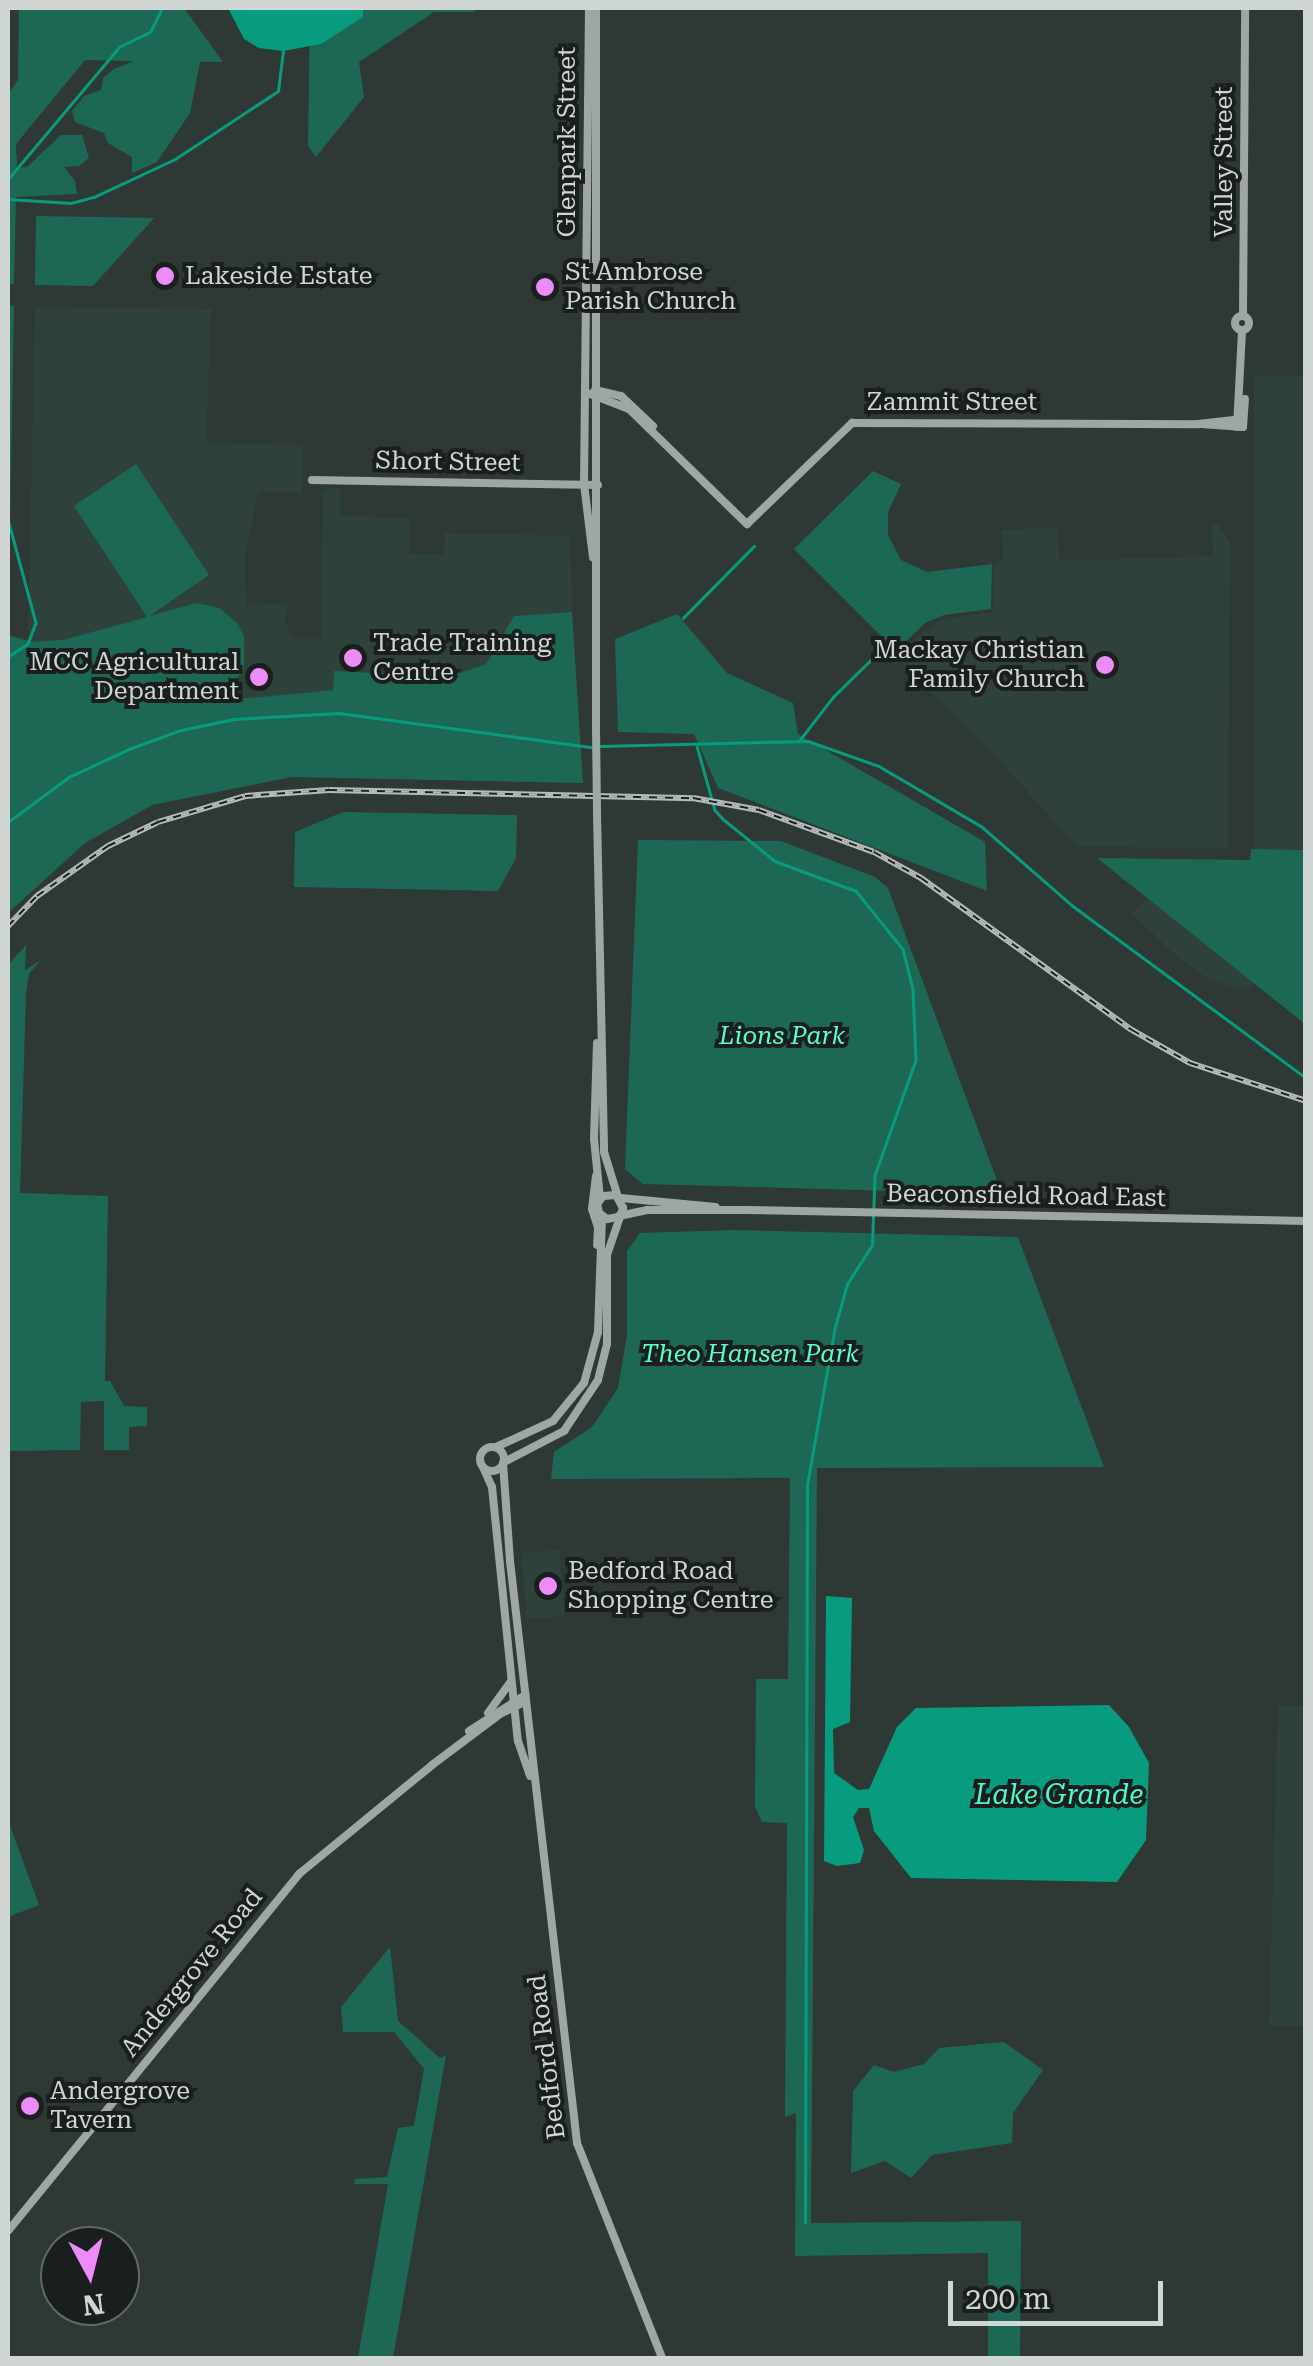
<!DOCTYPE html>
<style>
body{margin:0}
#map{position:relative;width:1313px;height:2366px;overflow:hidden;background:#2e3935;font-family:"Roboto Serif",serif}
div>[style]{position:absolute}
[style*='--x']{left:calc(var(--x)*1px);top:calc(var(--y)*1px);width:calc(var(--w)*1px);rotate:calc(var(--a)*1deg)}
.built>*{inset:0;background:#2e423b;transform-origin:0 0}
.green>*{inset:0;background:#1d6855}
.water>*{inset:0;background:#089c7e}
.stream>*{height:2.5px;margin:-1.25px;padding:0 1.25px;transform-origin:1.25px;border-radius:1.25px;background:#089c7e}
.secondary>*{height:8px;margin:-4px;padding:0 4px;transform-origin:4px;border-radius:4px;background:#9ea7a4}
.secondary>.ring{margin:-4px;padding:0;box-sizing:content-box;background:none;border:8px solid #9ea7a4;border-radius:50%}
.rail>*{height:6px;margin-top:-3px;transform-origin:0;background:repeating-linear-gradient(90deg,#1a1f1d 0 8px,#b5bcba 0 16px);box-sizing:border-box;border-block:2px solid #b5bcba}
.secondary-bridge>*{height:8px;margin:-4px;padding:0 4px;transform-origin:4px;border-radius:4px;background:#9ea7a4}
.dots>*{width:28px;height:28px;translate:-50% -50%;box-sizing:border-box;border:5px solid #1a1f1d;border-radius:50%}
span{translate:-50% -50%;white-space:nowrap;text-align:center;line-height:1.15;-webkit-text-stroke:8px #1a1f1d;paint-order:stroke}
.street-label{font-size:25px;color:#cfd6d4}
.poi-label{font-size:25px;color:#cfd6d4}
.left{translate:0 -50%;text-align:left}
.right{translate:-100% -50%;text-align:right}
.park-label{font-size:25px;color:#59fcd2;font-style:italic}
.water-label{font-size:28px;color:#50f6cc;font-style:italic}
.frame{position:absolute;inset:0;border:10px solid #cfd6d4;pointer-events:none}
.north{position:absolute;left:40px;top:2226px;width:100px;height:100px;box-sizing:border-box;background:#1a1f1d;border:2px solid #626866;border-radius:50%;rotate:173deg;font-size:28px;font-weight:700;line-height:40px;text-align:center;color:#cfd6d4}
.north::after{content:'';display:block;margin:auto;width:35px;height:45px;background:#ec8cfb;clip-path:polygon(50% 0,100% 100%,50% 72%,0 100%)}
.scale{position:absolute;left:948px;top:2281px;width:215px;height:45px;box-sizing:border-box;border:5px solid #cfd6d4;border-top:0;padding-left:12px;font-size:30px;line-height:35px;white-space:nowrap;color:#cfd6d4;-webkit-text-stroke:8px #1a1f1d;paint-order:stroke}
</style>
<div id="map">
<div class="built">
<div style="clip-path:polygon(35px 307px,211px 309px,206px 443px,303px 445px,302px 492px,258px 492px,245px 555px,246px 605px,289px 603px,284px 619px,294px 639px,321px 639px,323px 493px,328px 488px,340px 488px,340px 515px,409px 519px,409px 554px,444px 555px,445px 533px,570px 536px,572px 612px,514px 616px,486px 664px,449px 677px,334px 672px,333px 690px,222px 702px,126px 737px,84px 734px,62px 715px,56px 678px,28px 644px)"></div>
<div style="left:1254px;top:376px;width:51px;height:473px"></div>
<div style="clip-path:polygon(1217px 524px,1230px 542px,1228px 849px,1076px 846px,994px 754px,898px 660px,906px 647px,940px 620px,993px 612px,993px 563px,1003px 562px,1002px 530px,1058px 527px,1059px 561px,1213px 556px,1212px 525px)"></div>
<div style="clip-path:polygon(1153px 893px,1264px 978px,1247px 990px,1211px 981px,1172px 952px,1132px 913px)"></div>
<div style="left:559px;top:1550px;width:66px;height:38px;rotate:85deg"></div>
<div style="clip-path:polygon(1278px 1706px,1305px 1706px,1305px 2026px,1269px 2025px)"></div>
</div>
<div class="green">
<div style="clip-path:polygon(19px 8px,184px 8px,223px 62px,200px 62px,190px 113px,157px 162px,132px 173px,132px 157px,108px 143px,104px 133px,75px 122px,72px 111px,84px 96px,101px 90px,103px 78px,114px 69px,134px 61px,85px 60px,16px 144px,17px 169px,28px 166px,61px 135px,82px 135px,89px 158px,79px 166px,64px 167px,75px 181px,77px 194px,16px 197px,14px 284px,8px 284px,8px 94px,18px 80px)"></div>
<div style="clip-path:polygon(310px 8px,475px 8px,475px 12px,434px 12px,359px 62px,364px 97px,316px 157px,308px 146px)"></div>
<div style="clip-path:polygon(36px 216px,154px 218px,93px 286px,35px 285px)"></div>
<div style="clip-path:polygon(8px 305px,14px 306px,8px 635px,32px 642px,63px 640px,147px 617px,74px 506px,136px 464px,209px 575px,149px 616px,196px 603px,219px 608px,237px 623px,244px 636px,244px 669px,220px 701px,333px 690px,334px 671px,449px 677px,486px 664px,514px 616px,572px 612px,583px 783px,292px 777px,152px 805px,85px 843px,8px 913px)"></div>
<div style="clip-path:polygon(873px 471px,901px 484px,888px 512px,888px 535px,901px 560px,927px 572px,992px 564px,991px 609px,944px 615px,925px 623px,896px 651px,794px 549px)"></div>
<div style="clip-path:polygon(677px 614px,727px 673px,793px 703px,798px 734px,985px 842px,987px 891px,718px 788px,694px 734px,618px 732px,615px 639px)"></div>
<div style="clip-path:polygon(343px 812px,517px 815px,516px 858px,498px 891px,294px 887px,295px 832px)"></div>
<div style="clip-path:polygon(638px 840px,781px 841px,875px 877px,888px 888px,1002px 1194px,643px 1184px,625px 1169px)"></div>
<div style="clip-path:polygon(1251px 849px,1305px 850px,1305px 1024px,1097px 858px,1250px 860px)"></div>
<div style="clip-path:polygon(26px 945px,25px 970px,41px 960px,29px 974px,26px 993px,20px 1193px,108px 1196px,105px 1381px,110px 1381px,124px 1406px,147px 1407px,147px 1426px,129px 1427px,129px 1450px,104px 1450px,104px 1401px,81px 1402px,80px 1450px,8px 1451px,8px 965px)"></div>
<div style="clip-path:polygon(734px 1230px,1018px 1237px,1104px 1467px,817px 1468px,811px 2223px,1021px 2221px,1020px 2358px,988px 2358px,988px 2253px,795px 2256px,796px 2113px,785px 2117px,787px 1823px,762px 1822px,755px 1806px,756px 1679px,788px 1679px,790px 1478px,551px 1479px,554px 1452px,592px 1427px,618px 1388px,627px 1335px,627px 1251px,640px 1233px)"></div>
<div style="clip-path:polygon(8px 1820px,39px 1905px,8px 1917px)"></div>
<div style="clip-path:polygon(390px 1947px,398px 2021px,440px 2058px,446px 2055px,393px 2358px,358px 2358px,388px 2184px,354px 2184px,355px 2179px,387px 2177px,398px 2128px,414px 2126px,424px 2069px,394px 2032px,343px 2032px,341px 2007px)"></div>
<div style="clip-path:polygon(1004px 2042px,1043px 2070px,1013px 2113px,1012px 2143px,932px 2155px,911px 2178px,885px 2161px,851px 2173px,853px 2091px,874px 2065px,894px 2072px,924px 2064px,939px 2048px)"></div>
</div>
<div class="water">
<div style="clip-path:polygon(228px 8px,363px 8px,363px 17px,321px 44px,283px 51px,259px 48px,244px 39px)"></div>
<div style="clip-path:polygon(826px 1596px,852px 1598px,850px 1722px,833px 1729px,834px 1773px,858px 1790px,869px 1789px,897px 1727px,916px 1708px,1109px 1705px,1129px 1727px,1149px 1763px,1146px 1840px,1117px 1882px,911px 1878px,874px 1831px,869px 1808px,859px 1808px,853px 1817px,864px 1850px,860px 1863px,837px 1866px,824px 1861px)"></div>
</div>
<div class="stream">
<div style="--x:8;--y:179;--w:172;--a:-49.9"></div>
<div style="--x:119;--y:47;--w:34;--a:-26"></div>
<div style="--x:150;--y:32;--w:27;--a:-63"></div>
<div style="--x:8;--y:199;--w:63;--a:3.6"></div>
<div style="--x:71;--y:203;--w:24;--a:-15"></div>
<div style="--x:94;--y:197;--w:89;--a:-25.1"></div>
<div style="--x:175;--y:159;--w:123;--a:-33.4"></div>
<div style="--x:278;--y:91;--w:40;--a:-82.9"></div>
<div style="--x:8;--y:519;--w:108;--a:74.9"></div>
<div style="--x:36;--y:623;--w:22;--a:111"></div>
<div style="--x:28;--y:644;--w:24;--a:147"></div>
<div style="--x:683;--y:618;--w:101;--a:-45.4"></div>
<div style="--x:799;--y:741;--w:56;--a:-52.3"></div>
<div style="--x:833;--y:697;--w:81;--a:-44.5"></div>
<div style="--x:600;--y:746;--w:208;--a:-1.4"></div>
<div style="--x:808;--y:741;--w:75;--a:19.4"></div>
<div style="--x:879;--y:766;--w:118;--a:30.5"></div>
<div style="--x:981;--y:826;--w:122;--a:41"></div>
<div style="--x:1073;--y:906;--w:290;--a:36.4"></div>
<div style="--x:697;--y:746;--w:66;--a:74.3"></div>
<div style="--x:715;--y:810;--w:12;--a:48"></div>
<div style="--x:723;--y:819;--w:67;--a:38.9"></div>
<div style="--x:775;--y:861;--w:86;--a:20.3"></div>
<div style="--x:856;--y:891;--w:75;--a:51"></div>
<div style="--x:903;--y:949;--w:41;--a:76"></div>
<div style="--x:913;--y:989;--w:71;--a:87.6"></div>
<div style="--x:916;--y:1060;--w:123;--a:109.5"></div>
<div style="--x:875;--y:1176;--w:32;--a:92"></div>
<div style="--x:8;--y:822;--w:76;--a:-36.4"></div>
<div style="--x:69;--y:777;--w:66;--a:-25"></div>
<div style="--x:129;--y:749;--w:55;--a:-20.1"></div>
<div style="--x:181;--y:730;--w:54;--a:-11.7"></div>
<div style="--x:234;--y:719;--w:105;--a:-3.3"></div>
<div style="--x:339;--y:713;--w:255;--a:7.7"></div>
<div style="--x:805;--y:2223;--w:738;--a:-89.84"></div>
<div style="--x:807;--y:1485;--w:160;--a:-80"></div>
<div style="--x:835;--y:1327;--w:45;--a:-74.4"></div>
<div style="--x:847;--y:1284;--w:46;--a:-57.3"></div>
<div style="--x:872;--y:1245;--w:29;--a:-88"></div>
</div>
<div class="secondary">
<div style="--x:589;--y:8;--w:476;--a:90.6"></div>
<div style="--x:584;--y:484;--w:74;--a:83"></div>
<div style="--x:596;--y:8;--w:721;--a:90"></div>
<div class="ring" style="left:1235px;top:316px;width:6px;height:6px"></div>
<div style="--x:1243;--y:316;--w:308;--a:-89.6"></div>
<div style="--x:595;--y:390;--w:27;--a:13"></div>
<div style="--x:621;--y:396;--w:44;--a:43.2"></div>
<div style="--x:585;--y:392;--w:47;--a:21.1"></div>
<div style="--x:629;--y:409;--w:165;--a:44.3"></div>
<div style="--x:747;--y:524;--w:146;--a:-43.9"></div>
<div style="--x:852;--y:423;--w:346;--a:0.2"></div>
<div style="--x:1198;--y:424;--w:45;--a:-6.3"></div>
<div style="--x:1201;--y:424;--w:42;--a:4.1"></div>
<div style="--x:1243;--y:427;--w:28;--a:-86"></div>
<div style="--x:1237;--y:427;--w:96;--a:-87"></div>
<div style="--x:312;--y:480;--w:286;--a:1"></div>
<div style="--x:597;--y:814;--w:338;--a:88.8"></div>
<div style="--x:604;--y:1152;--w:47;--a:72.7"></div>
<div style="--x:597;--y:1043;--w:96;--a:91.8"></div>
<div style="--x:594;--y:1139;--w:59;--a:84.2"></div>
<div style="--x:596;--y:1176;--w:33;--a:97"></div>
<div style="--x:592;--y:1209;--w:20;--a:72"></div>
<div style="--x:598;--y:1228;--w:17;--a:93"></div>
<div style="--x:621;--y:1198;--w:95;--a:5.4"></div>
<div style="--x:619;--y:1216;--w:30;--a:-12"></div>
<div style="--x:648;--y:1210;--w:97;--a:0"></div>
<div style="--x:745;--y:1210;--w:561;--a:1.12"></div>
<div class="ring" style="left:480px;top:1447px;width:16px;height:16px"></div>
<div style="--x:496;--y:1447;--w:63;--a:-24.5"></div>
<div style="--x:553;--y:1421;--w:49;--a:-50.8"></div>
<div style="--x:584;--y:1383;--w:53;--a:-74.6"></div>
<div style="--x:598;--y:1332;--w:114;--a:-88"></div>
<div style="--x:504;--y:1462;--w:68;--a:-27.3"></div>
<div style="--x:564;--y:1431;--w:61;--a:-56.3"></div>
<div style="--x:598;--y:1380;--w:38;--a:-76"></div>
<div style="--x:607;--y:1343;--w:88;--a:-90"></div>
<div style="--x:607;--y:1255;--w:50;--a:-71.2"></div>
<div style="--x:623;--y:1208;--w:15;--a:-118"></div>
<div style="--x:616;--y:1195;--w:13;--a:176"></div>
<div style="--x:603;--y:1196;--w:10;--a:127"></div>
<div style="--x:597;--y:1204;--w:9;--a:77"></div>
<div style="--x:599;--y:1213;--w:10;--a:37"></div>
<div style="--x:607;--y:1219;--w:11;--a:-10"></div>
<div style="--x:503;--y:1463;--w:98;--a:85.9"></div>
<div style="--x:510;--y:1561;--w:586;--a:83.43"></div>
<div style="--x:577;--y:2143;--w:231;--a:68.4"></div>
<div style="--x:483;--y:1467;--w:22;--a:66"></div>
<div style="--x:492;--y:1487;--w:255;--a:84.2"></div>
<div style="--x:518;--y:1741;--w:37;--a:71"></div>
<div style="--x:488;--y:1713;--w:39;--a:-54"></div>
<div style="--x:469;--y:1731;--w:67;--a:-32.7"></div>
<div style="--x:8;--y:2231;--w:461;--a:-50.8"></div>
<div style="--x:299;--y:1874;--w:172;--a:-39.3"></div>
<div style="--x:432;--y:1765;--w:85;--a:-36.9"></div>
<div style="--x:500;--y:1714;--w:28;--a:-26"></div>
</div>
<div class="rail">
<div style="--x:8;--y:926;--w:42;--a:-46"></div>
<div style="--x:37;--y:896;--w:87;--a:-35.2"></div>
<div style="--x:108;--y:846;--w:55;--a:-25.6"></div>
<div style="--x:158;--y:822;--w:91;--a:-16.6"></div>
<div style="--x:245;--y:796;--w:84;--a:-4.1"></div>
<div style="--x:329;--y:790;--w:364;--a:1.3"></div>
<div style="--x:693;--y:798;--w:67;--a:10.3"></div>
<div style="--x:759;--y:810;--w:122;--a:20.1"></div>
<div style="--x:874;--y:852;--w:54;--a:29"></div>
<div style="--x:921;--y:878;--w:260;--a:35.8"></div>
<div style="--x:1132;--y:1030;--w:67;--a:29.6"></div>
<div style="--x:1190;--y:1063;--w:122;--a:18.1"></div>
</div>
<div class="secondary-bridge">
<div style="--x:596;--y:729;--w:85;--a:89.3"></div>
</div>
<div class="dots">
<div style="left:165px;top:276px;background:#ec8cfb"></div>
<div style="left:545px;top:287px;background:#ec8cfb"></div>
<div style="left:353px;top:658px;background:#ec8cfb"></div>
<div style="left:1105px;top:665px;background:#ec8cfb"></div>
<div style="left:259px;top:677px;background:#ec8cfb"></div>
<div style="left:548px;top:1586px;background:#ec8cfb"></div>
<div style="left:30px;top:2106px;background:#ec8cfb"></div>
</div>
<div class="street-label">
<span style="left:567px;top:142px;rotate:-90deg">Glenpark Street</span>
<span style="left:1224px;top:162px;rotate:-90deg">Valley Street</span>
<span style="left:952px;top:402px">Zammit Street</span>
<span style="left:448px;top:462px;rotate:1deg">Short Street</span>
<span style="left:1026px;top:1196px;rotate:1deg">Beaconsfield Road East</span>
<span style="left:192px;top:1973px;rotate:-51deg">Andergrove Road</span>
<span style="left:547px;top:2057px;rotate:-97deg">Bedford Road</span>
</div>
<div class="poi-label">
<span class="left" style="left:565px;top:287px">St Ambrose<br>Parish Church</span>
<span class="left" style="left:185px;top:276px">Lakeside Estate</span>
<span class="left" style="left:373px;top:658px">Trade Training<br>Centre</span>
<span class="right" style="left:1085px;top:665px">Mackay Christian<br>Family Church</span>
<span class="right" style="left:239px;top:677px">MCC Agricultural<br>Department</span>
<span class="left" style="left:568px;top:1586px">Bedford Road<br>Shopping Centre</span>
<span class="left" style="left:50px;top:2106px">Andergrove<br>Tavern</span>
</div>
<div class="park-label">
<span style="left:782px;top:1036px">Lions Park</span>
<span style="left:750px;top:1354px">Theo Hansen Park</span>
</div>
<div class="water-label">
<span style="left:1059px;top:1795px">Lake Grande</span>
</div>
<div class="frame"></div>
<div class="north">N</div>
<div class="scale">200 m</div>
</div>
